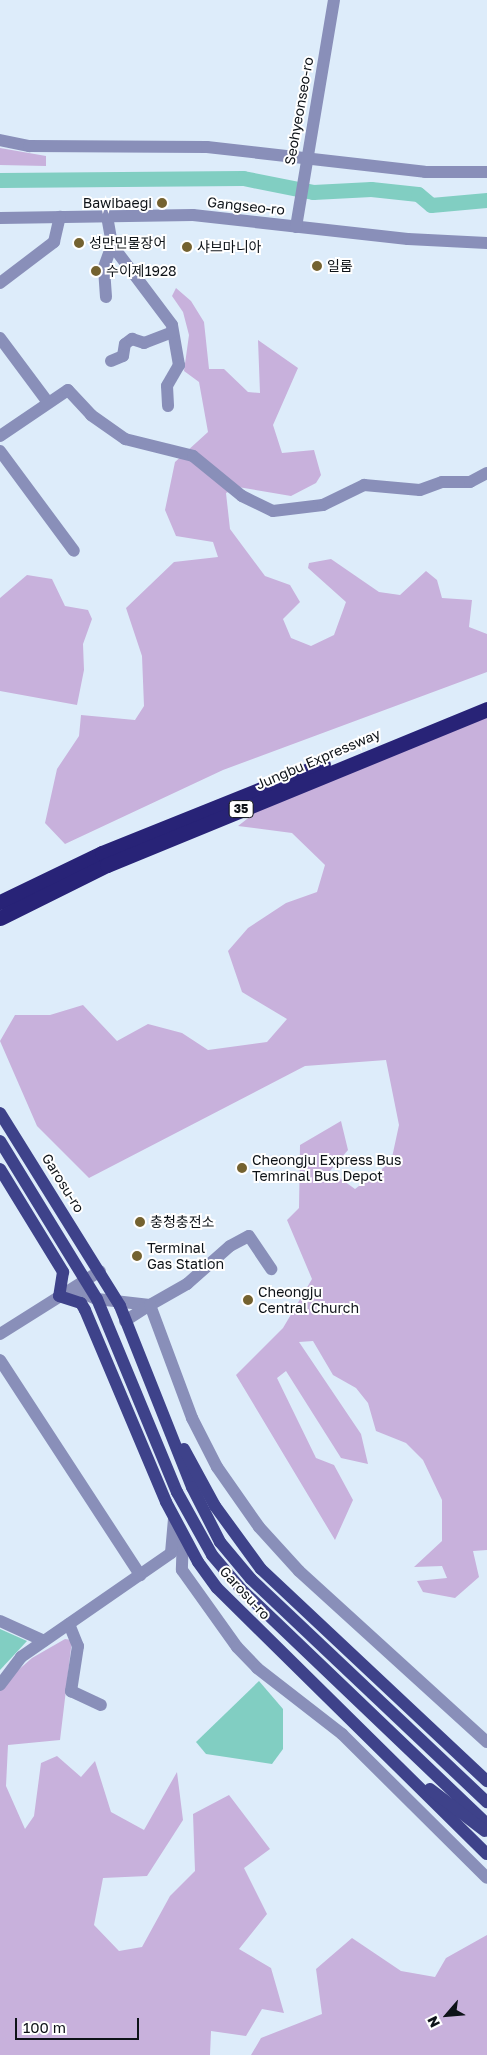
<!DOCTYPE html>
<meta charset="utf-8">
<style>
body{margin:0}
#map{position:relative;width:487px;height:2055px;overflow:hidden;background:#ddecfa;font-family:"Golos Text","Noto Sans KR",sans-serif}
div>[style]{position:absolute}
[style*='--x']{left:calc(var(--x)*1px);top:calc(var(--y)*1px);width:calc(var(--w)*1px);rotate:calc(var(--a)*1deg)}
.green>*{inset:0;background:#c8b1dc}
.water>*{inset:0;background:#81cec2}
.river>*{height:15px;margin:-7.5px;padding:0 7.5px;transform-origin:7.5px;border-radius:7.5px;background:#81cec2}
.minor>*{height:12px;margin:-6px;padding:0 6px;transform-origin:6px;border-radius:6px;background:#898fb9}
.major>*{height:12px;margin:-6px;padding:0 6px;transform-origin:6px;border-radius:6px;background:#3e428a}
.highway>*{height:15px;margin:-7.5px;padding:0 7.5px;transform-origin:7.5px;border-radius:7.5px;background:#282377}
.dots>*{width:14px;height:14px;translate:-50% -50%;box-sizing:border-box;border:2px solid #fff;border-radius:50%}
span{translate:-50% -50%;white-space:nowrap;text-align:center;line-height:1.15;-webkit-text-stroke:4px #fff;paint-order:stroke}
.shield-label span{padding:1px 4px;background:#fff;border:1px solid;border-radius:4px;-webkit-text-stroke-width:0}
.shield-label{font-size:12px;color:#0e1318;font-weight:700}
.street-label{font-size:14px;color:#0e1318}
.poi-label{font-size:14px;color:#0e1318}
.right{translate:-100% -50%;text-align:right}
.left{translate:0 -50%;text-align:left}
.north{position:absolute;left:422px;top:1990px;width:50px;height:50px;-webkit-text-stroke:4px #fff;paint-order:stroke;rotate:243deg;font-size:14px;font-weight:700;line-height:20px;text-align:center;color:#0e1318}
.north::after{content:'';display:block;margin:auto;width:18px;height:22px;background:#0e1318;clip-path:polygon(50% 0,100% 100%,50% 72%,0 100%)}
.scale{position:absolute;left:15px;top:2018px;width:124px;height:22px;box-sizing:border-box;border:2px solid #0e1318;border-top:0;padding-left:6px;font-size:15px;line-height:18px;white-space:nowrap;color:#0e1318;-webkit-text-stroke:4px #fff;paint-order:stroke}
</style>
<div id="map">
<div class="green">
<div style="clip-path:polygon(0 148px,46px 156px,46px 166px,0 165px)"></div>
<div style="clip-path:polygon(176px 288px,191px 301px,204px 322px,209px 369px,224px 369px,248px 392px,260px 393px,258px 340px,298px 368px,273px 425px,282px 453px,314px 450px,321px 475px,316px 483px,291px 496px,238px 487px,226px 493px,230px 529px,265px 576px,290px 585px,300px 602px,283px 619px,291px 638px,311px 646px,334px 635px,346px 602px,308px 568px,309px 563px,331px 559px,379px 592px,400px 595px,426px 571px,437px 580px,442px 598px,472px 600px,469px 627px,487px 634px,487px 672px,223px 770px,65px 844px,45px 823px,57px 769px,79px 736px,81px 715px,135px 720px,144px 706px,142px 656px,126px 608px,174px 562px,218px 557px,213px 542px,176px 536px,165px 510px,175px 462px,208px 432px,199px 382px,184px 371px,189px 335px,183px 312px,172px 296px)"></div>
<div style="clip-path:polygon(27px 575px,52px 579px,65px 606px,88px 610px,92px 619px,83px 644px,84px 670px,77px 705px,0 691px,0 598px)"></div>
<div style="clip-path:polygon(487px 714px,487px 1550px,473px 1551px,479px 1577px,455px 1598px,423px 1592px,417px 1581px,447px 1578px,442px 1566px,414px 1567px,442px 1541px,442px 1500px,423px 1460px,406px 1443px,376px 1431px,368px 1403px,356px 1388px,333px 1375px,313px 1341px,299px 1342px,361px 1434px,368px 1464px,341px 1458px,286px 1371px,277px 1378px,316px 1458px,334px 1465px,353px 1500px,335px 1540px,236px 1375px,283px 1328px,312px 1279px,287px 1220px,299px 1208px,300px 1145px,341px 1121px,348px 1150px,330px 1171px,355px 1189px,391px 1162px,399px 1125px,386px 1060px,305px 1066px,89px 1178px,37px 1126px,0 1041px,15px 1015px,50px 1015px,83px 1005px,117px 1041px,148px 1024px,182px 1033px,208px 1050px,267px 1042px,287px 1019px,242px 992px,228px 951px,248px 928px,286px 903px,317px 892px,325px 865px,292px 833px,238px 826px,260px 809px)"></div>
<div style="clip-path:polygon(65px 1639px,72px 1640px,60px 1740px,8px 1745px,6px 1786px,25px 1829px,34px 1816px,41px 1763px,57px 1756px,81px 1777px,95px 1761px,111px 1812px,144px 1830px,177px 1772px,183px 1820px,147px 1876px,103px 1878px,94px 1925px,119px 1951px,142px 1947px,170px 1896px,195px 1871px,193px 1814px,229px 1795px,270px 1849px,244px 1868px,267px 1914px,239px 1949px,271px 1968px,284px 2013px,262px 2009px,246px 2036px,211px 2031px,210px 2055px,0 2055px,0 1686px,32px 1658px)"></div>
<div style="clip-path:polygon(487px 1935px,487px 2055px,251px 2055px,261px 2038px,322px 2014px,316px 1969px,352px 1938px,401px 1971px,435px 1977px,446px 1958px)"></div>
</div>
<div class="water">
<div style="clip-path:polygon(0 1629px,27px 1641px,0 1670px)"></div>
<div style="clip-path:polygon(259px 1681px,283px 1709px,283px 1749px,272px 1764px,206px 1754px,196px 1742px)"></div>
</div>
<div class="river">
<div style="--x:0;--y:180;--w:243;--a:-0.5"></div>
<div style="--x:243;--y:178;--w:71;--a:11.3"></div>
<div style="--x:313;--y:192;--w:58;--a:-3"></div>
<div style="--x:371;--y:189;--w:47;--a:6.1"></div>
<div style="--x:418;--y:194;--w:17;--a:40"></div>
<div style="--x:431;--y:205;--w:56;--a:-5.1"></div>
</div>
<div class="minor">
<div style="--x:0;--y:140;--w:30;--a:12"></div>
<div style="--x:29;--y:146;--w:178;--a:0.3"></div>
<div style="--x:207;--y:147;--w:219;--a:6.5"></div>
<div style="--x:425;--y:172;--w:62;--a:0"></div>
<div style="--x:107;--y:216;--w:29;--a:80"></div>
<div style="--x:112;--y:245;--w:100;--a:53.1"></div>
<div style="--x:172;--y:325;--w:41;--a:80.1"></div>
<div style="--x:179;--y:365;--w:24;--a:120"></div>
<div style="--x:167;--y:386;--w:20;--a:87"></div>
<div style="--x:0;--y:218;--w:193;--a:-0.9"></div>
<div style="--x:193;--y:215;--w:216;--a:6.4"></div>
<div style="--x:408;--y:239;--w:79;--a:2.9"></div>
<div style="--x:296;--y:227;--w:230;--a:-80.5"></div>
<div style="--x:0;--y:283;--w:68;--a:-37.2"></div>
<div style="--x:54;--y:242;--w:26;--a:-77"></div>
<div style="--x:106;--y:297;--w:30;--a:-94"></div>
<div style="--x:104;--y:267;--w:23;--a:-70"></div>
<div style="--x:0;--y:338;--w:79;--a:53.3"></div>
<div style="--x:111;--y:361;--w:13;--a:-23"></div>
<div style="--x:123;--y:356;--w:12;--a:-81"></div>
<div style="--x:125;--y:344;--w:9;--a:-36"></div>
<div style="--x:132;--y:339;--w:13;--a:18"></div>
<div style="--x:144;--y:343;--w:30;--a:-21"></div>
<div style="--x:0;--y:436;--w:82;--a:-34.1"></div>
<div style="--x:68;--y:390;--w:34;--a:47"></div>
<div style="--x:91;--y:415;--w:42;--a:35.2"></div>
<div style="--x:125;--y:439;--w:70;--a:14"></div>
<div style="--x:193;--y:456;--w:63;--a:39.2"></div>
<div style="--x:242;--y:496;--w:34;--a:26"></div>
<div style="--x:273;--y:511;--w:50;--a:-6.8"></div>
<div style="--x:323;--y:505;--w:46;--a:-26"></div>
<div style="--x:364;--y:485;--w:56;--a:5.1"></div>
<div style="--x:420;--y:490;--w:23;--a:-20"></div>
<div style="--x:442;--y:482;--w:28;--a:0"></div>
<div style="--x:470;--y:482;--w:19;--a:-28"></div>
<div style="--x:0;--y:451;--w:124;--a:53.5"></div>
<div style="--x:73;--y:1289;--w:26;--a:23"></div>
<div style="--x:97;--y:1299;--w:53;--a:6.5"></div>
<div style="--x:150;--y:1305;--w:43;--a:-29.6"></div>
<div style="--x:187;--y:1284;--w:57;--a:-41.5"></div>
<div style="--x:230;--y:1246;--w:21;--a:-28"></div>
<div style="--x:249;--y:1236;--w:40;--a:56"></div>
<div style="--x:125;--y:1321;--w:30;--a:-33"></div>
<div style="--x:150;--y:1305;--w:121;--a:69.6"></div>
<div style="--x:192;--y:1418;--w:55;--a:63"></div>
<div style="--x:217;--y:1467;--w:73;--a:55"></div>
<div style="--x:259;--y:1527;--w:59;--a:47.7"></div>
<div style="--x:299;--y:1571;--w:254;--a:42.3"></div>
<div style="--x:0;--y:1334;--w:118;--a:-32.2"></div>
<div style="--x:0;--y:1360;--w:257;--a:56.9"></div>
<div style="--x:183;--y:1536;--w:34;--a:92"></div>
<div style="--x:182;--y:1570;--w:95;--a:54.5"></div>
<div style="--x:237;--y:1647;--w:29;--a:46"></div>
<div style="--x:257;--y:1668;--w:108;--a:37.8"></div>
<div style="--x:342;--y:1734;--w:204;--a:44.8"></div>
<div style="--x:0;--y:1621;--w:48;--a:24.4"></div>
<div style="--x:69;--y:1624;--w:24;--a:68"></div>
<div style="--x:78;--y:1646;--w:46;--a:98.8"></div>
<div style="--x:71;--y:1691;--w:33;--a:25"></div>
<div style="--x:0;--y:1685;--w:35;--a:-53"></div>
<div style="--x:21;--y:1657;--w:183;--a:-34.7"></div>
<div style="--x:171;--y:1553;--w:35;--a:-85"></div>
</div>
<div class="major">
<div style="--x:0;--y:1113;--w:227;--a:58.1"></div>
<div style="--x:120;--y:1306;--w:195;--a:68.3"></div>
<div style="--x:192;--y:1487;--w:62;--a:63"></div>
<div style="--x:220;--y:1542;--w:48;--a:50"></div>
<div style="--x:251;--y:1579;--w:325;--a:43.4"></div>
<div style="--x:0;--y:1141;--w:185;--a:58.5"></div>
<div style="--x:97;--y:1299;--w:209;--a:67.5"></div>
<div style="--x:177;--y:1492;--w:72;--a:60.9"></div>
<div style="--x:212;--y:1555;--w:45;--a:49.5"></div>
<div style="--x:241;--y:1589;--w:340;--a:43.7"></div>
<div style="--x:0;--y:1169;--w:121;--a:58.5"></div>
<div style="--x:63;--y:1272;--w:24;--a:99"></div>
<div style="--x:59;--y:1296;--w:23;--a:18"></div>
<div style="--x:81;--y:1303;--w:8;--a:60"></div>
<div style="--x:85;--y:1310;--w:208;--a:67.1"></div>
<div style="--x:166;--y:1502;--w:68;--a:61.9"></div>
<div style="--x:198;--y:1562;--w:32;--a:54"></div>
<div style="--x:217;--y:1588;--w:379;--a:44.6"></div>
<div style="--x:184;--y:1449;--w:65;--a:61.5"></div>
<div style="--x:215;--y:1506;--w:78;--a:53.9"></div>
<div style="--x:261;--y:1569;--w:310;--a:43.2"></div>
<div style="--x:430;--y:1789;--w:69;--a:37.4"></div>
</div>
<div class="highway">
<div style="--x:0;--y:902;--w:113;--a:-25.7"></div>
<div style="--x:102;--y:853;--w:238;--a:-21.9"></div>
<div style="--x:0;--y:918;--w:119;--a:-26.4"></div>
<div style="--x:107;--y:865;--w:411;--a:-22.3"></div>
</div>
<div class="dots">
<div style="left:162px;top:203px;background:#746230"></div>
<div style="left:79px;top:243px;background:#746230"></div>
<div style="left:187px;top:247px;background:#746230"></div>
<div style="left:317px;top:266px;background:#746230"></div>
<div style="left:96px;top:271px;background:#746230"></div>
<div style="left:242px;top:1168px;background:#746230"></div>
<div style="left:140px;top:1222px;background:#746230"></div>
<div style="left:137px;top:1256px;background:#746230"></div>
<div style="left:248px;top:1300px;background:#746230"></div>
</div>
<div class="shield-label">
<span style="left:241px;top:809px">35</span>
</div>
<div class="street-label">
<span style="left:299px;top:111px;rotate:-80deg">Seohyeonseo-ro</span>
<span style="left:246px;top:206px;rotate:6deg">Gangseo-ro</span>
<span style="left:318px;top:759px;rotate:-23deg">Jungbu Expressway</span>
<span style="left:63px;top:1183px;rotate:58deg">Garosu-ro</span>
<span style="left:245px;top:1593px;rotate:47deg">Garosu-ro</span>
</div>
<div class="poi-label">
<span class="right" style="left:152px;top:203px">Bawibaegi</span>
<span class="left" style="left:89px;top:243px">성만민물장어</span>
<span class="left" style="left:197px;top:247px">샤브마니아</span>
<span class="left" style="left:327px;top:266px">일룸</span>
<span class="left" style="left:106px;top:271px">수이제1928</span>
<span class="left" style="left:252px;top:1168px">Cheongju Express Bus<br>Temrinal Bus Depot</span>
<span class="left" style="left:150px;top:1222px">충청충전소</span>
<span class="left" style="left:147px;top:1256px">Terminal<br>Gas Station</span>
<span class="left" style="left:258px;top:1300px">Cheongju<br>Central Church</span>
</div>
<div class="north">N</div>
<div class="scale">100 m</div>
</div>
